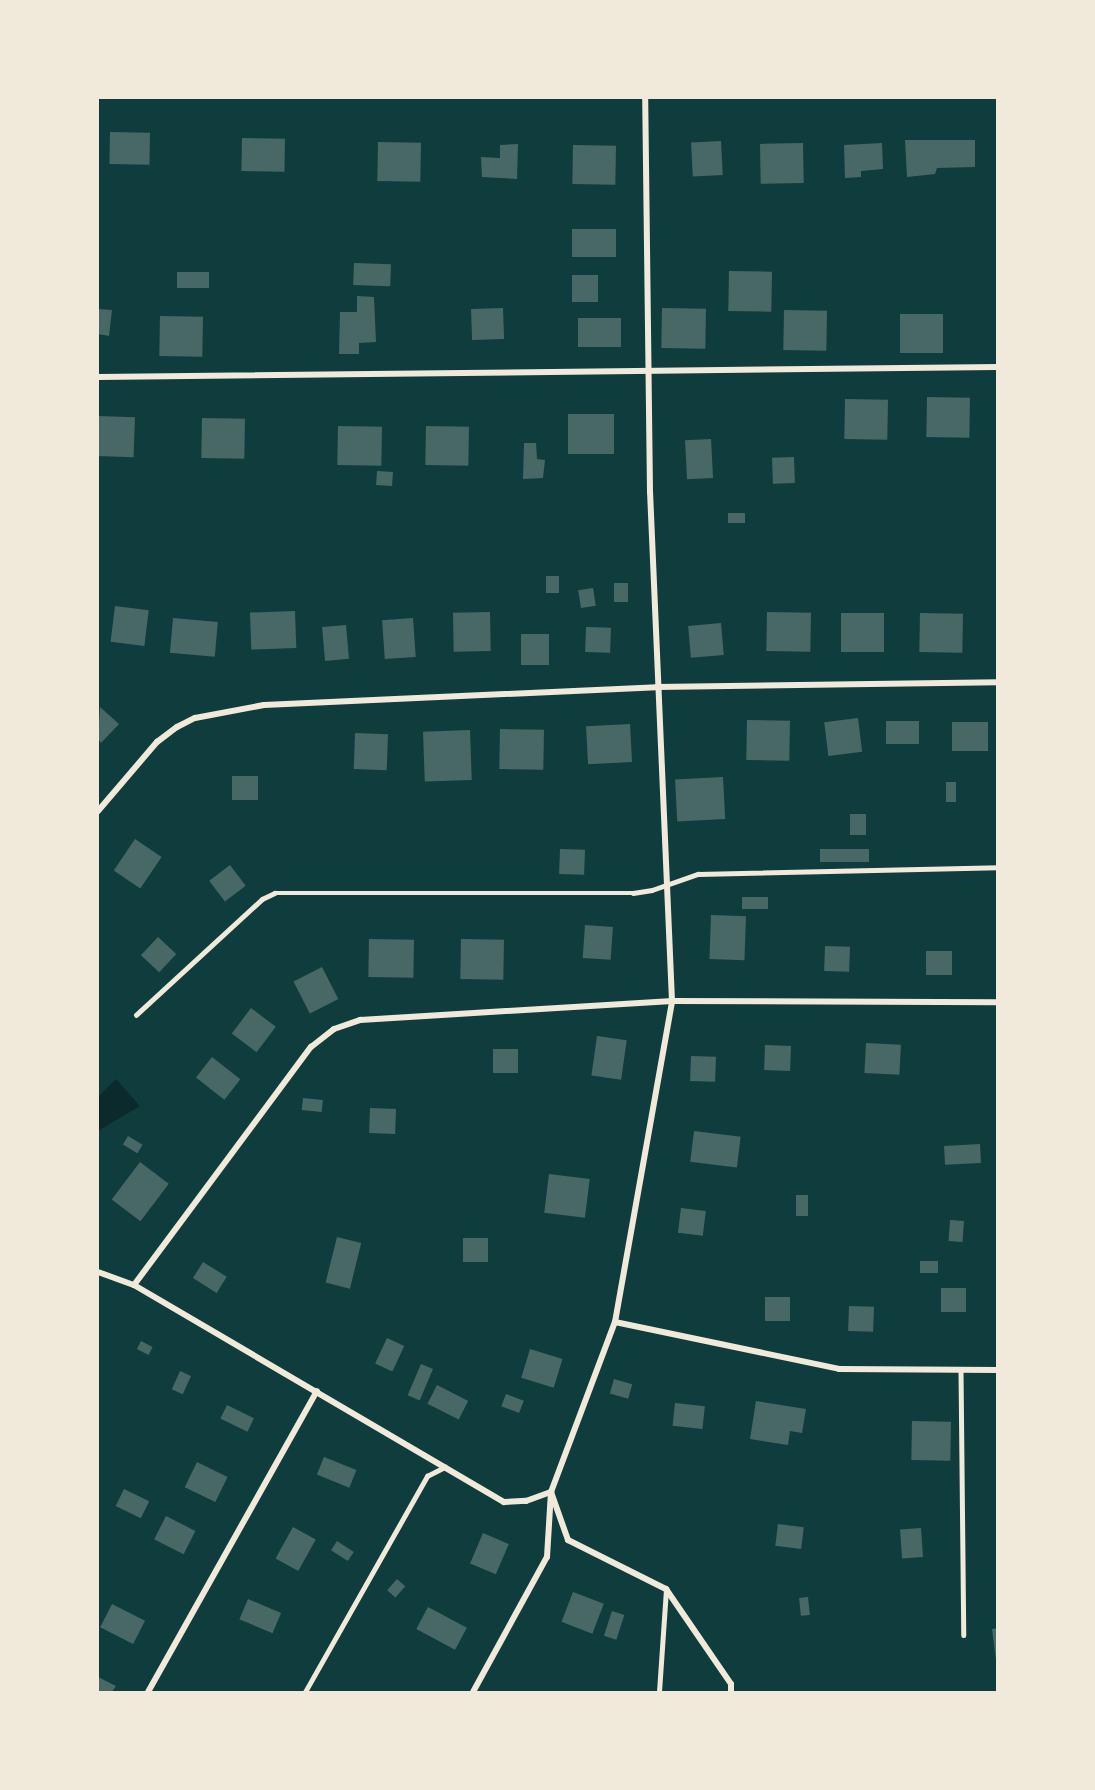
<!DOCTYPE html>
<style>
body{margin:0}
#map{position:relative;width:1095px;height:1790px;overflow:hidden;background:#0f3d3e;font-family:"Source Sans 3",sans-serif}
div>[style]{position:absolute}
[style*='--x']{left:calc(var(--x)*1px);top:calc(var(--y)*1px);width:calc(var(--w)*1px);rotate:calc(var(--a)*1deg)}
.water>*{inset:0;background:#0a2a2b}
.building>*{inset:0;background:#486865;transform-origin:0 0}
.service>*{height:4.5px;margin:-2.25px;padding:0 2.25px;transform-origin:2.25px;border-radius:2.25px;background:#f1e9da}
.minor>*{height:6px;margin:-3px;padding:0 3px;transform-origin:3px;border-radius:3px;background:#f1e9da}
span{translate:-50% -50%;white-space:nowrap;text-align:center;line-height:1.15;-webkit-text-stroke:6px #f1e9da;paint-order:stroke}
.frame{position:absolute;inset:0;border:99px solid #f1e9da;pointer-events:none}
</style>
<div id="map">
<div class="water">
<div style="clip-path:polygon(116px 1079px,140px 1106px,98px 1131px,98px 1097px)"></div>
</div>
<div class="building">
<div style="left:110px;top:132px;width:40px;height:32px;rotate:1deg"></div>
<div style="left:242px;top:138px;width:43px;height:33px;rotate:1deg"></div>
<div style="clip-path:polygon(905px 140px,975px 140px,975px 167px,937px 168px,935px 174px,907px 177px)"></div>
<div style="left:721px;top:141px;width:34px;height:30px;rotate:87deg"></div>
<div style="left:378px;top:142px;width:43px;height:39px;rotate:1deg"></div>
<div style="left:803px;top:143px;width:40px;height:43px;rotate:89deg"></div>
<div style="clip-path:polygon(882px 143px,883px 169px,861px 171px,861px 177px,845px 178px,844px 145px)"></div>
<div style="clip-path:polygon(518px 144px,517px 179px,482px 177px,481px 157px,500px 158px,500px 145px)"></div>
<div style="left:573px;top:145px;width:43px;height:39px;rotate:1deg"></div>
<div style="left:572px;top:229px;width:44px;height:28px"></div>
<div style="left:354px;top:263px;width:37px;height:22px;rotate:2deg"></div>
<div style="left:729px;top:271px;width:43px;height:40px;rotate:1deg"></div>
<div style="left:177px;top:272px;width:32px;height:16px"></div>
<div style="left:572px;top:275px;width:26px;height:27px"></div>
<div style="clip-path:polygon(357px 296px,374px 297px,376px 342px,359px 343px,359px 354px,339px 354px,340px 312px,357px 312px)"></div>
<div style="left:503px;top:308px;width:31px;height:32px;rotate:88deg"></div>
<div style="left:662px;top:308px;width:44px;height:40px;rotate:1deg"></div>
<div style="clip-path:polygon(98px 309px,112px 310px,109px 336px,98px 334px)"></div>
<div style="left:784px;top:310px;width:43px;height:40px;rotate:1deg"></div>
<div style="left:900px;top:314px;width:43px;height:39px"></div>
<div style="left:160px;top:316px;width:43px;height:40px;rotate:1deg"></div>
<div style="left:578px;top:318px;width:43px;height:29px"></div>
<div style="left:927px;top:397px;width:43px;height:40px;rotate:1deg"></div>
<div style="left:845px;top:399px;width:43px;height:40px;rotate:1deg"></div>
<div style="left:614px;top:414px;width:40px;height:46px;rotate:90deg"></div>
<div style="left:98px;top:416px;width:37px;height:40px;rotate:2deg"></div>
<div style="left:202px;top:418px;width:43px;height:40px;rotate:1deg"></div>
<div style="left:338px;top:426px;width:44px;height:39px;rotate:1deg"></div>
<div style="left:426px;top:426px;width:43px;height:39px;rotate:1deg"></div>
<div style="left:711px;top:439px;width:39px;height:26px;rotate:87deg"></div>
<div style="clip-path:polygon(524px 443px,536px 443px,537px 459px,545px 460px,543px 478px,523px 479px)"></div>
<div style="left:794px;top:457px;width:26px;height:22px;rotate:88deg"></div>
<div style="left:377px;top:471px;width:16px;height:14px;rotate:4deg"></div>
<div style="left:728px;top:513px;width:17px;height:10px"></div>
<div style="left:546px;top:576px;width:13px;height:17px"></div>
<div style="left:614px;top:583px;width:14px;height:19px"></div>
<div style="left:593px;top:588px;width:18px;height:15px;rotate:81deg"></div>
<div style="left:115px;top:606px;width:34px;height:36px;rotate:7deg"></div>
<div style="left:295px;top:611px;width:37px;height:45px;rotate:88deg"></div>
<div style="left:490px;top:612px;width:39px;height:37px;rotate:89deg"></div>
<div style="left:767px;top:612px;width:44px;height:39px;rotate:1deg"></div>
<div style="left:841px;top:613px;width:43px;height:39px"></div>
<div style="left:920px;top:613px;width:43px;height:39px;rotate:1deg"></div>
<div style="left:173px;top:618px;width:45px;height:35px;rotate:5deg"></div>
<div style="left:413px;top:618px;width:39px;height:31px;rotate:86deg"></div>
<div style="left:721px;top:623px;width:32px;height:33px;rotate:85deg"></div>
<div style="left:346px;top:625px;width:34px;height:24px;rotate:85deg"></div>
<div style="left:586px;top:627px;width:25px;height:25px;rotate:2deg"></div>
<div style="left:521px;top:634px;width:28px;height:31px"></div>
<div style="clip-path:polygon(100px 707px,119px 724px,101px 743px,98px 739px)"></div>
<div style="left:858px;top:718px;width:34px;height:34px;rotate:83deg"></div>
<div style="left:747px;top:720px;width:43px;height:40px;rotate:1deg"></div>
<div style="left:886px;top:721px;width:33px;height:23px"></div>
<div style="left:952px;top:722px;width:36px;height:29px"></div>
<div style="left:630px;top:724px;width:38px;height:44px;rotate:87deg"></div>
<div style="left:500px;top:729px;width:44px;height:40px;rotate:1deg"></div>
<div style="left:470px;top:730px;width:50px;height:47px;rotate:88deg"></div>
<div style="left:355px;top:733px;width:33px;height:36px;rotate:2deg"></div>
<div style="left:232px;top:776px;width:26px;height:24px"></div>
<div style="left:723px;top:777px;width:42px;height:48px;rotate:87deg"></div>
<div style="left:946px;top:782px;width:10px;height:20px"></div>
<div style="left:850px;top:814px;width:16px;height:21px"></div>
<div style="left:135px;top:839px;width:32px;height:38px;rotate:34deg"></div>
<div style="left:560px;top:849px;width:25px;height:25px;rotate:2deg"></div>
<div style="left:869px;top:849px;width:13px;height:49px;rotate:90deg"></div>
<div style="left:230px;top:865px;width:26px;height:26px;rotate:53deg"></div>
<div style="left:768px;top:897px;width:12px;height:26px;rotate:90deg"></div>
<div style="left:711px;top:915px;width:35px;height:44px;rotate:2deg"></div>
<div style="left:585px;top:925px;width:28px;height:33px;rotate:4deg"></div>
<div style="left:158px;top:937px;width:25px;height:25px;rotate:43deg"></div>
<div style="left:369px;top:939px;width:45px;height:38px;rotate:1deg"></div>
<div style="left:461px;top:939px;width:43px;height:40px;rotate:1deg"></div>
<div style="left:825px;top:946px;width:25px;height:25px;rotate:2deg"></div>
<div style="left:926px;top:951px;width:26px;height:24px"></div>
<div style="left:322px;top:967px;width:36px;height:32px;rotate:63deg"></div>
<div style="left:251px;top:1008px;width:31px;height:32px;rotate:37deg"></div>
<div style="left:597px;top:1036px;width:30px;height:40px;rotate:8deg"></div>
<div style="left:866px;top:1043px;width:35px;height:30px;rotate:3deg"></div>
<div style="left:765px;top:1045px;width:26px;height:25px;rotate:2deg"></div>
<div style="left:493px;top:1049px;width:25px;height:24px"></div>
<div style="left:691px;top:1056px;width:25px;height:25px;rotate:2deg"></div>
<div style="left:212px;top:1057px;width:36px;height:26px;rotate:38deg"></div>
<div style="left:303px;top:1098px;width:20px;height:12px;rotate:6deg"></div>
<div style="left:370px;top:1108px;width:26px;height:25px;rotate:2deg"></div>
<div style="left:694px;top:1131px;width:47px;height:31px;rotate:7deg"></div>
<div style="left:128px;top:1136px;width:17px;height:10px;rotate:31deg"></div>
<div style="left:980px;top:1144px;width:19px;height:36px;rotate:87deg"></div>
<div style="left:140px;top:1162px;width:36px;height:47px;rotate:37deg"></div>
<div style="left:549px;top:1174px;width:41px;height:39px;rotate:7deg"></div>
<div style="left:796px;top:1195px;width:12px;height:21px"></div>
<div style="left:681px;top:1208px;width:25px;height:25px;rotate:7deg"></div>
<div style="left:950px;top:1220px;width:14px;height:21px;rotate:4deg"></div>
<div style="left:337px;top:1237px;width:25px;height:47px;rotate:14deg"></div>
<div style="left:463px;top:1238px;width:25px;height:24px"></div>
<div style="left:920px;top:1261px;width:18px;height:12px"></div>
<div style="left:203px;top:1262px;width:28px;height:19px;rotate:32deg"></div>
<div style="left:941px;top:1288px;width:25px;height:24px"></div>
<div style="left:765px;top:1297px;width:25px;height:24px"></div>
<div style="left:849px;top:1306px;width:25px;height:25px;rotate:2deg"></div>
<div style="left:387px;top:1338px;width:19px;height:28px;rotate:25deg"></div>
<div style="left:141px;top:1341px;width:13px;height:9px;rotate:27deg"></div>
<div style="left:530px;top:1349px;width:34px;height:30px;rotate:17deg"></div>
<div style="left:421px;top:1364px;width:13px;height:34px;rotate:23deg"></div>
<div style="left:180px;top:1371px;width:12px;height:20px;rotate:24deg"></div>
<div style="left:614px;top:1379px;width:19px;height:15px;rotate:16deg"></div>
<div style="left:437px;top:1385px;width:35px;height:21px;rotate:27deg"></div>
<div style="left:506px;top:1394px;width:19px;height:13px;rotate:21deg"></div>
<div style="clip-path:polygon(756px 1401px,806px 1409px,802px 1433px,790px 1431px,788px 1445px,750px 1439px)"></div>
<div style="left:675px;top:1403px;width:30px;height:23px;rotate:6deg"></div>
<div style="left:227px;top:1405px;width:30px;height:15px;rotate:26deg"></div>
<div style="left:912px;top:1421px;width:39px;height:39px;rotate:1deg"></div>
<div style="left:324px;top:1457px;width:35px;height:19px;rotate:22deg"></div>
<div style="left:197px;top:1462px;width:34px;height:28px;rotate:26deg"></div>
<div style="left:124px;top:1489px;width:28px;height:19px;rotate:26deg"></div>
<div style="left:166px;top:1516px;width:33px;height:26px;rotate:27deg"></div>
<div style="left:778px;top:1524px;width:26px;height:22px;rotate:7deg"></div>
<div style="left:293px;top:1527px;width:26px;height:36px;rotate:29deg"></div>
<div style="left:921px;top:1528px;width:29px;height:21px;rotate:86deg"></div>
<div style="left:483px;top:1533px;width:28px;height:33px;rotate:23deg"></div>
<div style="left:337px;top:1541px;width:20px;height:11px;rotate:33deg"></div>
<div style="left:397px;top:1579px;width:11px;height:15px;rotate:41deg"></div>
<div style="left:573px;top:1592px;width:33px;height:32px;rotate:21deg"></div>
<div style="left:808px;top:1597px;width:18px;height:9px;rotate:84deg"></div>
<div style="left:248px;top:1599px;width:36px;height:22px;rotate:23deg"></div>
<div style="left:112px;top:1604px;width:37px;height:26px;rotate:27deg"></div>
<div style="left:428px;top:1607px;width:44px;height:25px;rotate:28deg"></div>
<div style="left:612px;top:1611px;width:13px;height:26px;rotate:18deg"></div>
<div style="clip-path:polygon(998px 1628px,998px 1660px,996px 1660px,992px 1629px)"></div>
<div style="clip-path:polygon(98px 1677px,116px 1686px,112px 1692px,98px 1692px)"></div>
</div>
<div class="service">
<div style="--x:136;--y:1015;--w:171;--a:-42.6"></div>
<div style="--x:262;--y:899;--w:14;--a:-25"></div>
<div style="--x:275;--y:893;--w:358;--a:0"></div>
<div style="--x:633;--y:893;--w:19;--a:-9"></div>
<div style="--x:652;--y:890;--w:49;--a:-19.2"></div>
<div style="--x:698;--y:874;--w:300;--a:-1.3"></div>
<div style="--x:961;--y:1370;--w:265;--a:89.4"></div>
<div style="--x:305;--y:1692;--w:248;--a:-60.5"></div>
<div style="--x:427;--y:1476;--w:20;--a:-27"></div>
<div style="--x:659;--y:1692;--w:102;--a:-86.1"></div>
</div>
<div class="minor">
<div style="--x:98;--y:377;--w:900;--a:-0.64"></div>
<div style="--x:98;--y:811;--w:91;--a:-49.5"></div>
<div style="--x:157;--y:742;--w:25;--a:-37"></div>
<div style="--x:177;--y:727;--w:20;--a:-27"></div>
<div style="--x:195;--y:718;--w:70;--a:-10.7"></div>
<div style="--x:264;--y:705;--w:393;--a:-2.6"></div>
<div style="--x:657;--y:687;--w:341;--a:-0.8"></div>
<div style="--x:98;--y:1272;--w:38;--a:20"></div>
<div style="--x:134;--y:1285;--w:429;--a:30.4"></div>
<div style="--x:504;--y:1502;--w:22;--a:-3"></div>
<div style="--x:526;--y:1501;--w:27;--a:-20"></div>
<div style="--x:551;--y:1492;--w:51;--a:70.5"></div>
<div style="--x:568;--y:1540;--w:110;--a:26.6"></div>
<div style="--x:666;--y:1589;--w:115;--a:55.6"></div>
<div style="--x:731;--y:1684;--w:8;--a:90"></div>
<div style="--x:134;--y:1285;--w:297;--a:-53.4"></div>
<div style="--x:311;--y:1047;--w:29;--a:-38"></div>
<div style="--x:334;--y:1029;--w:28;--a:-19"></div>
<div style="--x:360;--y:1020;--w:313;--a:-3.5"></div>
<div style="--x:672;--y:1001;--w:326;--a:0.2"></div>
<div style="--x:615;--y:1322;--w:229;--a:11.8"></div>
<div style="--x:839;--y:1369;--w:159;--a:0.4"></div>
<div style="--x:148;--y:1692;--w:345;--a:-60.7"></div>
<div style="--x:473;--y:1692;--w:154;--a:-61.3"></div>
<div style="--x:547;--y:1557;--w:65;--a:-86.5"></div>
<div style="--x:551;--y:1492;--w:182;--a:-69.4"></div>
<div style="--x:615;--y:1322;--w:326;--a:-79.9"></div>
<div style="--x:672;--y:1001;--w:509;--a:-92.47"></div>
<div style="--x:650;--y:492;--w:394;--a:-90.7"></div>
</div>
<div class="frame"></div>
</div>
